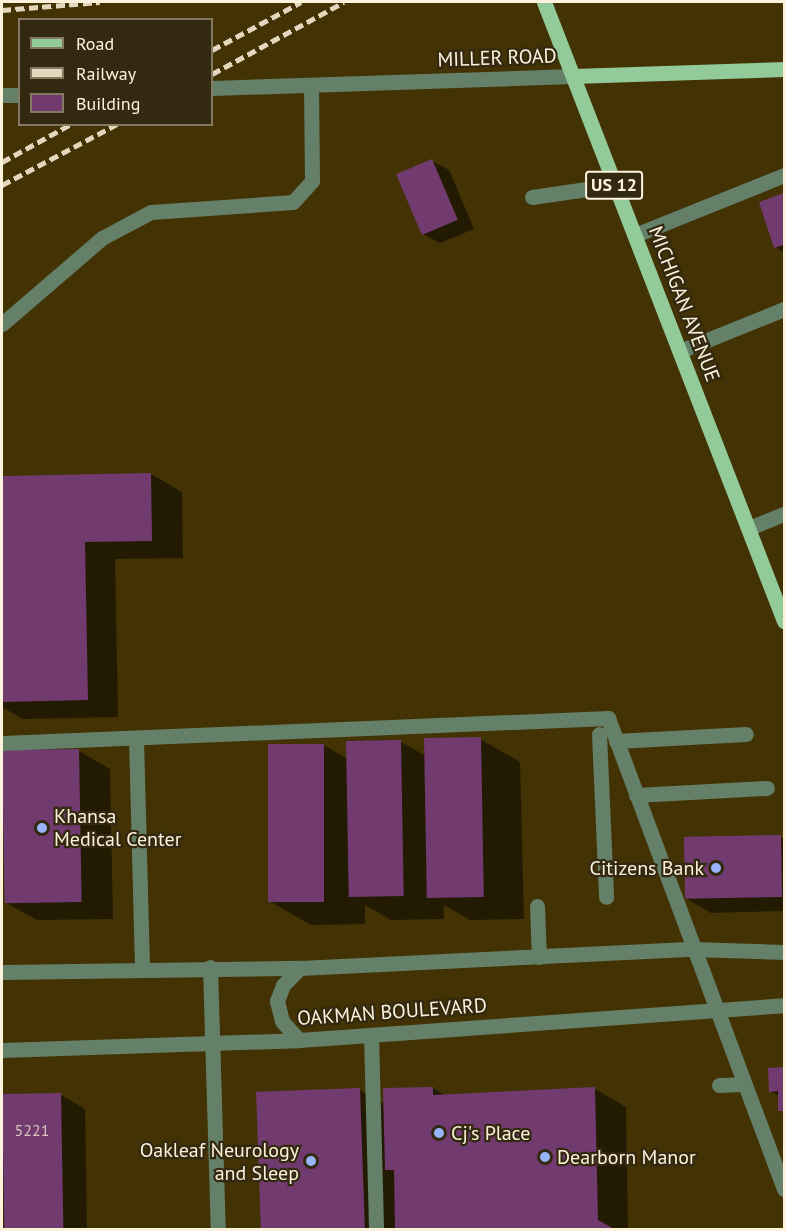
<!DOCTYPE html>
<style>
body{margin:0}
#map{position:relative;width:786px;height:1231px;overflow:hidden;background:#423204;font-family:"PT Sans",sans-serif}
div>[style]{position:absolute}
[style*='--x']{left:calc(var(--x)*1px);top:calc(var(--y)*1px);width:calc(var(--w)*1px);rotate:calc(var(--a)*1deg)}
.shadow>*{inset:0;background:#0007}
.building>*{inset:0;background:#713b70;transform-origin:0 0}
.minor>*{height:15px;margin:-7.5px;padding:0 7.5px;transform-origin:7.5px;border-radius:7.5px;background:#658068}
.major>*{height:15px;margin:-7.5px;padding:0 7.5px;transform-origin:7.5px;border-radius:7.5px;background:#93ca99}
.rail>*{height:4.5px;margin-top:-2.25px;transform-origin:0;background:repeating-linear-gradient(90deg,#e3d8be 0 9px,transparent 0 13.5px)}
.dots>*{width:16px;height:16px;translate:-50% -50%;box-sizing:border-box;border:3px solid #332910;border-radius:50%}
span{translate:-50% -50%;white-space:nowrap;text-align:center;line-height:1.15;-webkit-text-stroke:4.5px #332910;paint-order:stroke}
.number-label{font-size:16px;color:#dac5c1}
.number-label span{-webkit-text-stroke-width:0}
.shield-label span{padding:2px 4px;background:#332910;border:2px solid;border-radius:4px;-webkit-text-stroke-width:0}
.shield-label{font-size:18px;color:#fdf3dc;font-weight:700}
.street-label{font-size:20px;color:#fdf3dc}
.poi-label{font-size:20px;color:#fdf3dc}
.left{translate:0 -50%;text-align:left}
.right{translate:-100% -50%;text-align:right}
.frame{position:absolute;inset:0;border:3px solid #fdf3dc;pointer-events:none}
.legend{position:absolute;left:18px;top:18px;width:195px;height:108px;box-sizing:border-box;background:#332910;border:2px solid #847a62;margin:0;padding:8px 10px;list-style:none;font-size:18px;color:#fdf3dc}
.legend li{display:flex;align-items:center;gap:12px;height:30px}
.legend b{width:30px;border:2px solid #847a62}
</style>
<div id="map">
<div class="shadow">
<div style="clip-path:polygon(432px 161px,449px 170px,474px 229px,440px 243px,423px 234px)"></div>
<div style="clip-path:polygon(784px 195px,784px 253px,776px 247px,761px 203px)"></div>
<div style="clip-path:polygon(151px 474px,182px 492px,183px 558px,115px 559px,118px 717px,23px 719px,2px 707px,2px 477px)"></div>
<div style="clip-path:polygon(480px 739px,520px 762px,524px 919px,470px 920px,444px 905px,444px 919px,391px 920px,365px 905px,365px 924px,311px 925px,271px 902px,323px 745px,348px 759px,401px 742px,426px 756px)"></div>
<div style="clip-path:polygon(79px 751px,110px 769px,113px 919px,37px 920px,6px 903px)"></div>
<div style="clip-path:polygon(780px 837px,784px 839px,784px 911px,711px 913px,687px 899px)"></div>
<div style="clip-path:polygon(784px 1068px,784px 1113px,779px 1096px,770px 1091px,770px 1069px)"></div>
<div style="clip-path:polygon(433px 1088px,446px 1096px,595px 1089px,626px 1107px,628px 1230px,262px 1230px,258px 1093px,360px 1090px,386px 1105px,385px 1090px)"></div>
<div style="clip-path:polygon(61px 1095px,85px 1109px,87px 1230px,4px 1230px,2px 1096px)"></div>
</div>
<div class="building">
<div style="left:432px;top:159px;width:66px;height:39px;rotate:67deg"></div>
<div style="clip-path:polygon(784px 193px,784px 245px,774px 248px,759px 202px)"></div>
<div style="clip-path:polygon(151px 473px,152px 541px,85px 542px,88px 700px,2px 702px,2px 476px)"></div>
<div style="left:481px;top:737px;width:160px;height:57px;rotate:89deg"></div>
<div style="left:401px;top:740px;width:156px;height:55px;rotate:89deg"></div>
<div style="left:268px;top:744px;width:56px;height:158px"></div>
<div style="left:79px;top:749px;width:153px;height:77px;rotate:89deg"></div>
<div style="left:781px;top:835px;width:62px;height:97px;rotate:89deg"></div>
<div style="clip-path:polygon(784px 1067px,784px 1111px,778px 1111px,778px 1091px,769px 1092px,768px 1068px)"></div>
<div style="clip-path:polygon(433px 1087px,433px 1095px,595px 1087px,598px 1220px,616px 1230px,395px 1230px,394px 1170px,385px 1170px,383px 1088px)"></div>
<div style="left:360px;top:1088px;width:142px;height:104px;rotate:88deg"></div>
<div style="left:61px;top:1093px;width:137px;height:59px;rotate:89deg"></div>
</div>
<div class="minor">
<div style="--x:212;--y:88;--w:361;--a:-1.9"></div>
<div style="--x:2;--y:95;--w:18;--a:0"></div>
<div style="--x:532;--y:197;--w:83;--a:-8.3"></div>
<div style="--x:635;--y:235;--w:161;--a:-21.9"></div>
<div style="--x:2;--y:324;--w:132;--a:-40.7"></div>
<div style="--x:102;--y:238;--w:55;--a:-28"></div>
<div style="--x:151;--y:212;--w:142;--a:-4"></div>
<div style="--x:293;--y:202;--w:28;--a:-48"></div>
<div style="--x:312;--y:181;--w:96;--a:-90.6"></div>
<div style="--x:680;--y:351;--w:112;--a:-22"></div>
<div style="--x:749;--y:528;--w:38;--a:-22"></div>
<div style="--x:599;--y:734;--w:163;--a:87.5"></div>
<div style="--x:136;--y:738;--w:228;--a:88.5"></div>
<div style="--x:616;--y:741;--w:130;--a:-3.1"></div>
<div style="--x:2;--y:743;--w:607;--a:-2.36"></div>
<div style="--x:608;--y:718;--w:503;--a:69.51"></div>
<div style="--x:636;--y:795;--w:131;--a:-3.1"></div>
<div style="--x:537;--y:906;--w:51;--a:87.8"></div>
<div style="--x:210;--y:967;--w:263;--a:88.3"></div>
<div style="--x:2;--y:972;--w:298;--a:-0.8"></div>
<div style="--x:300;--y:968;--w:393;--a:-2.8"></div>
<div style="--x:693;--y:949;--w:91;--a:1.9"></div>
<div style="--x:371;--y:1035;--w:195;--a:88.5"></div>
<div style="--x:299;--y:1040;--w:25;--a:-132"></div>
<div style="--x:282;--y:1021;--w:21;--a:-104"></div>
<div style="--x:277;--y:1001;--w:17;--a:-69"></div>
<div style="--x:283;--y:985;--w:24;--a:-45"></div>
<div style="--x:2;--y:1050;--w:297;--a:-1.9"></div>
<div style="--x:299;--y:1040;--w:486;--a:-4.1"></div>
<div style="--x:719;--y:1085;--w:25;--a:-2"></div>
</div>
<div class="major">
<div style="--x:544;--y:2;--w:664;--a:68.81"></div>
<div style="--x:573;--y:76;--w:211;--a:-1.9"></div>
</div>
<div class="rail">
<div style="--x:2;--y:10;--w:98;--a:-4.7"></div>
<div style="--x:212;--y:50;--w:101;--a:-28.3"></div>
<div style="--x:212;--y:74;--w:150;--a:-28.6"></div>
<div style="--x:2;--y:162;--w:79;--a:-28.8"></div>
<div style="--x:2;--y:185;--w:130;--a:-27.9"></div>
</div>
<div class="dots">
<div style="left:42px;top:828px;background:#99b5fd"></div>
<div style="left:716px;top:868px;background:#99b5fd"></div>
<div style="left:439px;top:1133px;background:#99b5fd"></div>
<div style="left:545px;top:1157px;background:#99b5fd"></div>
<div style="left:311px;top:1161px;background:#99b5fd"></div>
</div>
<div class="number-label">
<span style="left:32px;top:1130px">5221</span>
</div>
<div class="shield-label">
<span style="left:614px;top:185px">US 12</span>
</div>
<div class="street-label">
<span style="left:497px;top:58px;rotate:-2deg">MILLER ROAD</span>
<span style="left:684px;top:304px;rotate:69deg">MICHIGAN AVENUE</span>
<span style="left:392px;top:1012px;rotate:-4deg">OAKMAN BOULEVARD</span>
</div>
<div class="poi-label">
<span class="left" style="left:54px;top:828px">Khansa<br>Medical Center</span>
<span class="right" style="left:704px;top:868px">Citizens Bank</span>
<span class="left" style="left:451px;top:1133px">Cj's Place</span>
<span class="right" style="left:299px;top:1162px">Oakleaf Neurology<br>and Sleep</span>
<span class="left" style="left:557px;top:1157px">Dearborn Manor</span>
</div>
<div class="frame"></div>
<ul class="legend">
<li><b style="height:8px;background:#93ca99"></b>Road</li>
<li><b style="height:8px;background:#e3d8be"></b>Railway</li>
<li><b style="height:16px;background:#713b70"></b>Building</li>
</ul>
</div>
